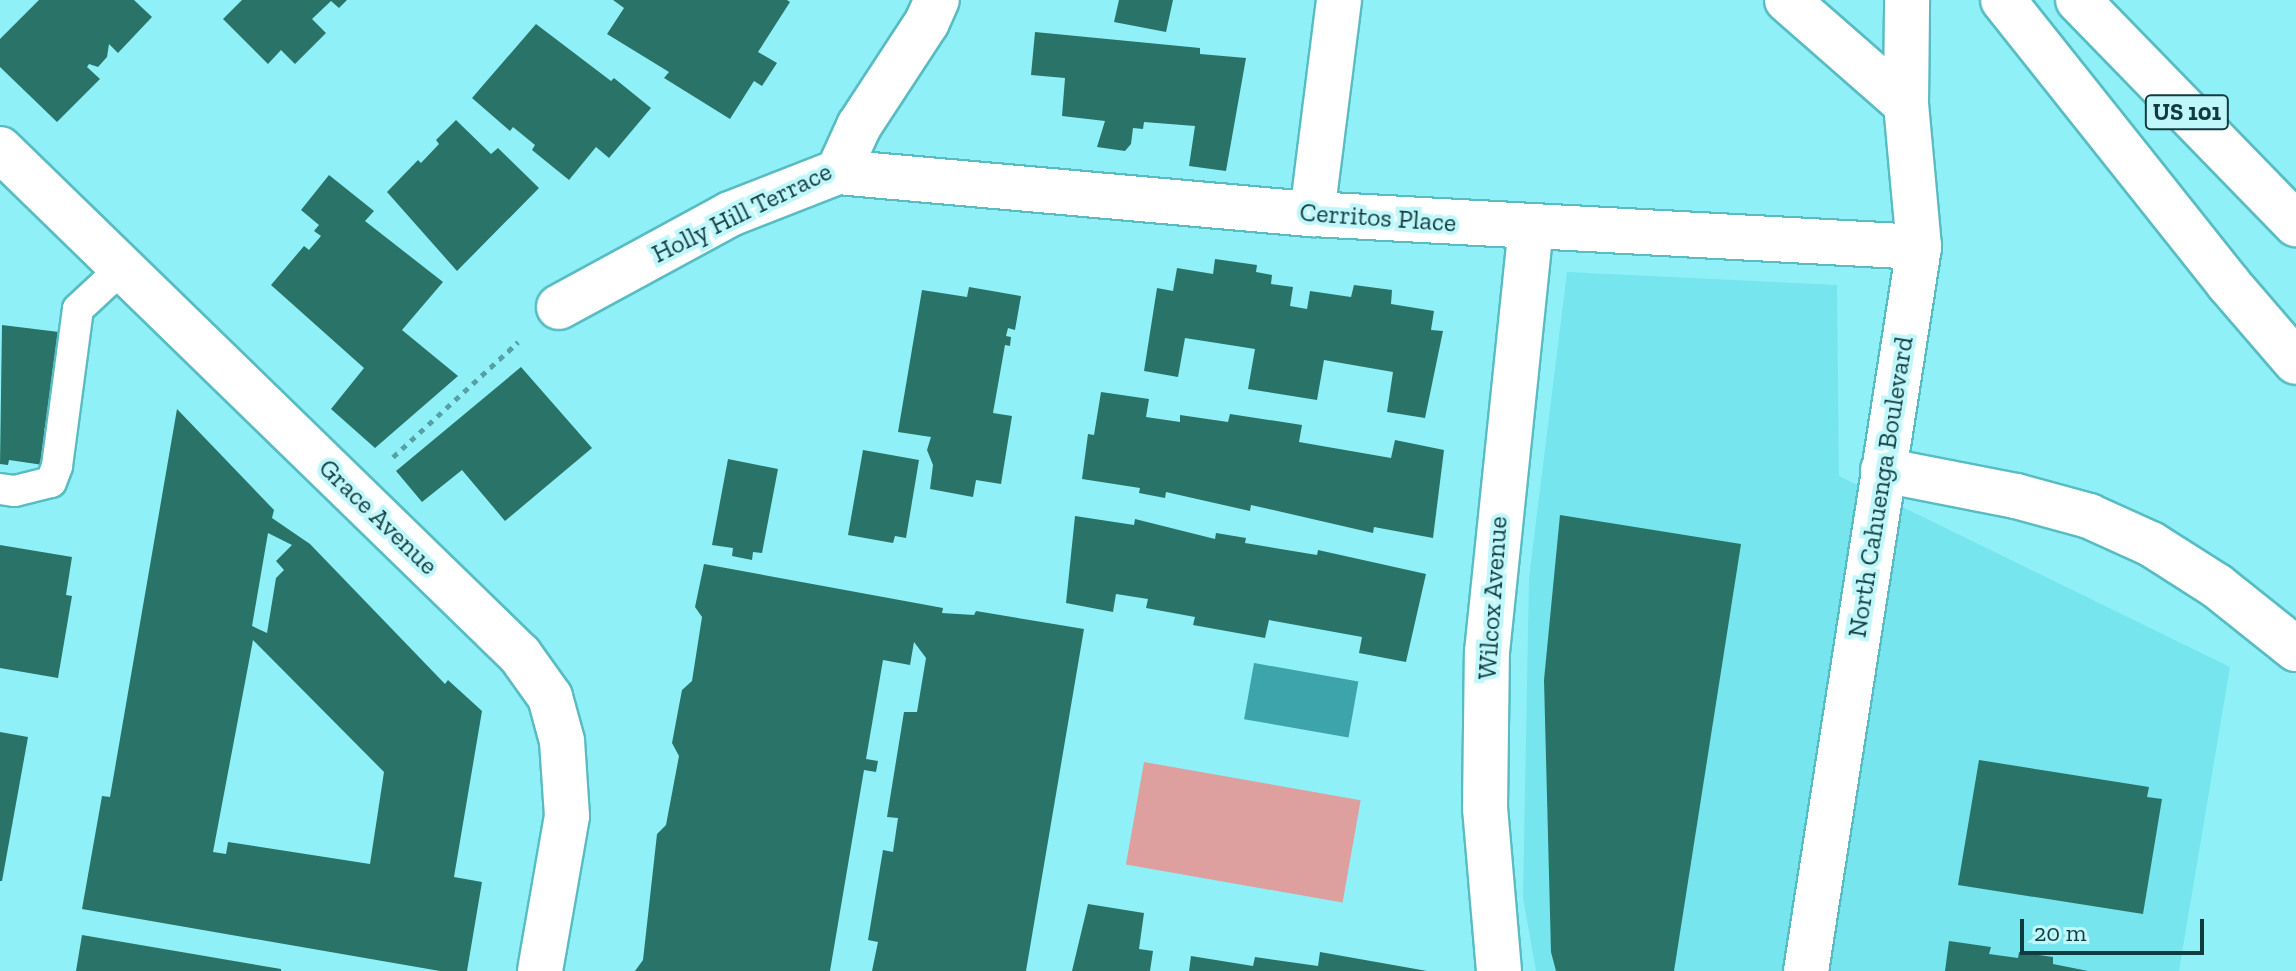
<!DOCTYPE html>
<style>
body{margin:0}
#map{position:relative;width:2296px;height:971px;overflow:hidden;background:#8ff1f7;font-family:"Zilla Slab",serif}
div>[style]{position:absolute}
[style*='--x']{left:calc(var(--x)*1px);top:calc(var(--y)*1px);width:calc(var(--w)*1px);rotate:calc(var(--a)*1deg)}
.built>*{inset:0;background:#76e5ed}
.green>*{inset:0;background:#dea09e;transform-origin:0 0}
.water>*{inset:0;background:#3da4ab;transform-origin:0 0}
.building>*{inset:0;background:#2a7368}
.path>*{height:5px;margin-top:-2.5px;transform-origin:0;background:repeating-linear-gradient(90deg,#57a0a5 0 6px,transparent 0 12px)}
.roads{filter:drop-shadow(2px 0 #59bcc2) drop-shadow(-2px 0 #59bcc2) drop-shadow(0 2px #59bcc2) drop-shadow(0 -2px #59bcc2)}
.lane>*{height:30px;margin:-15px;padding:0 15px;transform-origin:15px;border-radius:15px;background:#fff}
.street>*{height:44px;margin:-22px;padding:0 22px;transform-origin:22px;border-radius:22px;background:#fff}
.secondary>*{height:44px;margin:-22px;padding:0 22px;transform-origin:22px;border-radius:22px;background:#fff}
.highway>*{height:44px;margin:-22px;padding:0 22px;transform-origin:22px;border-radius:22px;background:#fff}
span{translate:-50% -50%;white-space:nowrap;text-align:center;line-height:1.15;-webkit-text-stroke:8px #c0f7fa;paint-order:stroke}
.shield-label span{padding:2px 6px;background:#c0f7fa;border:2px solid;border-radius:6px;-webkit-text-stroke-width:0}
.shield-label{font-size:24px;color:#113c3f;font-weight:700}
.street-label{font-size:26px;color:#113c3f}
.scale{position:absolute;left:2020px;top:919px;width:184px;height:36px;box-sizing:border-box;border:4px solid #113c3f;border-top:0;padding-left:10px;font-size:24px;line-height:28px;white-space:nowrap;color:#113c3f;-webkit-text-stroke:6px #c0f7fa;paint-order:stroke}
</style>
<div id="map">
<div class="built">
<div style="clip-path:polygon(1567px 272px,1837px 285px,1839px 476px,2230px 667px,2179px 971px,1536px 971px,1523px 898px,1529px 578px)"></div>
</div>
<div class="green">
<div style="left:1144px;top:762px;width:220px;height:104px;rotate:10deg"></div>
</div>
<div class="water">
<div style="left:1254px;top:663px;width:106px;height:57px;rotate:10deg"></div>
</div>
<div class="building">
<div style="clip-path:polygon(39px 0,134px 0,152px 17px,118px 53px,109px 44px,107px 57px,98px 67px,89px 64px,87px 67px,100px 79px,57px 122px,0 67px,0 39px)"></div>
<div style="clip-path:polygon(242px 0,347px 0,339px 8px,331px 1px,312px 19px,326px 33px,295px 64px,281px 50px,268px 64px,223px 19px)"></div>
<div style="clip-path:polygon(613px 0,787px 0,790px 2px,758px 52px,777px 63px,762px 86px,754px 81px,730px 119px,664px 78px,669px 72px,607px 34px,624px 8px)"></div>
<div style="clip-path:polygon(1119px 0,1173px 0,1166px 32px,1114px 22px)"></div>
<div style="clip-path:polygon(536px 24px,611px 81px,614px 78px,651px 108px,609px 158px,596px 147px,569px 180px,532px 150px,535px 145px,513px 127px,510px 131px,472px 98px)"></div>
<div style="clip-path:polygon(1035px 32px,1200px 48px,1200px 54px,1246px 58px,1226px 171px,1189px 166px,1195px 126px,1144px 122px,1143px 129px,1133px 128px,1131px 144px,1125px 151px,1097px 147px,1105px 121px,1062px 116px,1065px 78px,1031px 75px)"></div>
<div style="clip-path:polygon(456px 120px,491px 154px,498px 148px,539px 188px,457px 271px,387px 192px,418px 160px,421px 163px,439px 144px,436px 140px)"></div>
<div style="clip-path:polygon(329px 175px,374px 211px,365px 221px,443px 282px,402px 330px,458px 376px,375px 448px,331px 409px,364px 368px,271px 285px,304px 246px,309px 250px,321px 236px,314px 231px,319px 225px,301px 210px)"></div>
<div style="clip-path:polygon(1215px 259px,1257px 265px,1256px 272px,1272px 275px,1271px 284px,1293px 287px,1290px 306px,1307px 309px,1310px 291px,1351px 297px,1354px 285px,1392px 290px,1391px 304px,1434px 311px,1431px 330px,1443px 331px,1425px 418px,1387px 412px,1393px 372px,1324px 360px,1317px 400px,1248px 389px,1255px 349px,1185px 338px,1178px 377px,1144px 371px,1157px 288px,1173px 291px,1177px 268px,1213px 274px)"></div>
<div style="clip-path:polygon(969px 287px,1021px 296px,1015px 330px,1008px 328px,1006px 336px,1011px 337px,1010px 346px,1005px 345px,993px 413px,1012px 416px,1001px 484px,976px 480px,973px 497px,930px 489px,933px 465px,927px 450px,931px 437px,898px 432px,922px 290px,967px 297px)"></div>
<div style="clip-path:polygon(2px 325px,59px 332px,52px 388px,57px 388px,53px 420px,47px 419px,44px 431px,54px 433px,50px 466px,9px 460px,8px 465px,0 464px)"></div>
<div style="clip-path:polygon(521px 367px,592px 448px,505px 521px,462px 470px,422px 502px,396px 471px)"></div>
<div style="clip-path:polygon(1101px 392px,1149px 399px,1146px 417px,1180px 422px,1180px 415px,1228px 422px,1230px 414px,1302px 425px,1299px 442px,1391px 458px,1395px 440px,1444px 450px,1433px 538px,1374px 527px,1373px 533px,1251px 505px,1250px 511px,1166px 492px,1165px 498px,1139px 493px,1140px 488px,1082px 479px,1088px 434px,1094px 435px)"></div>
<div style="clip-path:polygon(evenodd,177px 409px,274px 510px,272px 518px,310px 544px,445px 684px,448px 680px,482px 711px,454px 877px,482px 882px,467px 971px,440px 971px,82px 909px,102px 796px,110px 797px,177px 409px,268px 533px,292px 545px,276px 561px,284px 570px,276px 578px,267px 633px,252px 626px,268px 533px,177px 409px,253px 640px,384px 772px,370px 864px,228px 842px,226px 854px,213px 852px,253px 640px)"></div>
<div style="clip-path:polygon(863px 450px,919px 460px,906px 538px,895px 536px,893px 543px,848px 535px)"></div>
<div style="clip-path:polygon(728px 459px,778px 469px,762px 553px,753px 552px,752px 560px,732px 556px,733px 548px,712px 545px)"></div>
<div style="clip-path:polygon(1560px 515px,1741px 544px,1674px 971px,1556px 971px,1551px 952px,1544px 680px)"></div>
<div style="clip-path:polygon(1075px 516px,1134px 525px,1135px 519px,1215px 539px,1216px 533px,1246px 538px,1245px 543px,1317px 555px,1318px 550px,1426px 574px,1406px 662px,1359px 653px,1362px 637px,1269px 620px,1265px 638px,1193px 625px,1195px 617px,1146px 608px,1148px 599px,1116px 594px,1113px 612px,1066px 603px)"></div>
<div style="clip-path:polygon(0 545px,72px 557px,66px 595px,72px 596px,58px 678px,0 668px)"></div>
<div style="clip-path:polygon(704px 564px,943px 608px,942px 613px,974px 615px,976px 611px,1084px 629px,1026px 971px,872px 971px,878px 942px,868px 940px,883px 850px,893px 852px,898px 818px,887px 817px,904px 712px,917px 712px,926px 658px,914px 642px,910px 665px,883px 660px,866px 759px,878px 761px,876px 772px,864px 770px,830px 971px,635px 971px,643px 960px,657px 834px,666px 825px,679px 756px,672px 743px,682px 690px,692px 681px,702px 617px,695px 607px)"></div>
<div style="clip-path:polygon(0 732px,28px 737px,2px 881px,0 881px)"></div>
<div style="clip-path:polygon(1979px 760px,2149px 787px,2147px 797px,2162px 799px,2143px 914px,1958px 885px)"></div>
<div style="clip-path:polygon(1088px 904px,1144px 913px,1139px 949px,1153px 951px,1150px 971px,1072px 971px)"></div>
<div style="clip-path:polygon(82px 935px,281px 969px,281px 971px,76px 971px)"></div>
<div style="clip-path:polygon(1949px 941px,1991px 947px,1989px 954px,2018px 958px,2019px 952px,2053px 957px,2053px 964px,2088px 971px,1945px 971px)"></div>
<div style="clip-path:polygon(1320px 952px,1427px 971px,1189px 971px,1191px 956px,1253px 966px,1255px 957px,1318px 966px)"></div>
</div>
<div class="path">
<div style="--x:393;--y:457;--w:170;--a:-42.6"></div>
</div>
<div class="roads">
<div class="lane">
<div style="--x:0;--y:489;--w:15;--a:8"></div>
<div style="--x:15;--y:491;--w:37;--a:-14"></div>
<div style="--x:51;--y:482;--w:17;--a:-69"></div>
<div style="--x:57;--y:466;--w:158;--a:-82.4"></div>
<div style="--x:78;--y:309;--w:62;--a:-43"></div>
</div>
<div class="street">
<div style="--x:0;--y:149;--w:726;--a:44.22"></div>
<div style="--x:520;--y:655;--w:52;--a:54.5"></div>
<div style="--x:550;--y:697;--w:46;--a:74.7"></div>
<div style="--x:562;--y:741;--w:75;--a:86.2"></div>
<div style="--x:567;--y:816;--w:157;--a:99.9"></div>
<div style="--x:838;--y:172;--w:476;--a:5.1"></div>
<div style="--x:1312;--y:214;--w:608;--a:3.11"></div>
<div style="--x:1312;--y:214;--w:216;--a:-82.8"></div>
<div style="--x:559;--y:307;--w:195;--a:-28.5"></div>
<div style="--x:730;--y:214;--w:116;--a:-21.3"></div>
<div style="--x:838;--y:172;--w:51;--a:-65.5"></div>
<div style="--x:859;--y:126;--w:124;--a:-56.8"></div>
<div style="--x:927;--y:22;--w:24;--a:-66"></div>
<div style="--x:1499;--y:971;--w:163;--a:-94.9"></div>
<div style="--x:1485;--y:809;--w:157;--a:-89.3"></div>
<div style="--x:1487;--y:652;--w:427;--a:-84.1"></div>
</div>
<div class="secondary">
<div style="--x:1806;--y:971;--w:733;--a:-81.13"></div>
<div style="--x:1919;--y:247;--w:144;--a:-95.2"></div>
<div style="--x:1906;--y:104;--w:104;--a:-89.4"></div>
</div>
<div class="highway">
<div style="--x:1787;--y:0;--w:158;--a:41.2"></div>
<div style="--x:2003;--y:0;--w:362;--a:51.5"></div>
<div style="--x:2228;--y:283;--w:104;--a:49.3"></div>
<div style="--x:2078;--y:0;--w:313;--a:45.8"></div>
<div style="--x:1883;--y:470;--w:136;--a:11.1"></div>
<div style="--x:2016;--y:496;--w:76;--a:15.3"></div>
<div style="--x:2089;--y:516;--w:68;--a:24.3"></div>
<div style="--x:2151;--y:544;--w:78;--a:32.5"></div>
<div style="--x:2217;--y:586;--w:101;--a:38.6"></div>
</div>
</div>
<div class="shield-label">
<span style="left:2187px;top:112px">US 101</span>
</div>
<div class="street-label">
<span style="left:742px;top:213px;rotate:-26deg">Holly Hill Terrace</span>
<span style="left:1378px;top:218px;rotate:4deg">Cerritos Place</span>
<span style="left:1881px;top:487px;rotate:-81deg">North Cahuenga Boulevard</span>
<span style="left:378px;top:517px;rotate:44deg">Grace Avenue</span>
<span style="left:1493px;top:598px;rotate:-86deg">Wilcox Avenue</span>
</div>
<div class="scale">20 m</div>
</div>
